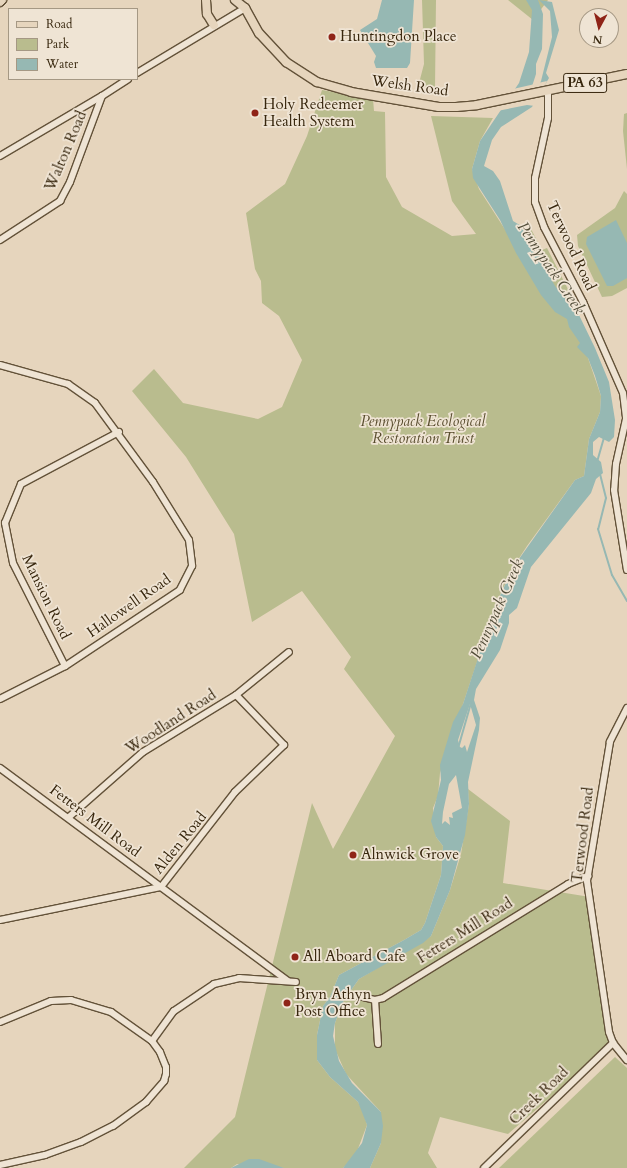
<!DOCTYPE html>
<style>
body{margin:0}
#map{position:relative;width:627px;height:1168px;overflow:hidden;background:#e6d5bd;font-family:Cardo,serif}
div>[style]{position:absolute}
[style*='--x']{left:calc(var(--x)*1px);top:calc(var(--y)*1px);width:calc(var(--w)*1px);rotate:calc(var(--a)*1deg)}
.green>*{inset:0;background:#b9bc8e}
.water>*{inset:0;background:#96b8b3}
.pier>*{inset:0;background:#e6d5bd}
.stream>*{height:2px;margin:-1px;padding:0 1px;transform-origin:1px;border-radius:1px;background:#96b8b3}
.roads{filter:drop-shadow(1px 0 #635239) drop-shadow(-1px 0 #635239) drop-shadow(0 1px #635239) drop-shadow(0 -1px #635239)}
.minor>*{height:6px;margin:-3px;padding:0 3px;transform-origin:3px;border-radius:3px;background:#efe4d4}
.major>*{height:8px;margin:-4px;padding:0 4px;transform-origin:4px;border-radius:4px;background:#e6d5bd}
.dots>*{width:11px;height:11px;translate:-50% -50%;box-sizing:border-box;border:2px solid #efe4d4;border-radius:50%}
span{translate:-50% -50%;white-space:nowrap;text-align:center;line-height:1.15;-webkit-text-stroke:3.5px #efe4d4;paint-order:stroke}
.shield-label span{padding:1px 3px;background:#efe4d4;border:1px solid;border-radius:3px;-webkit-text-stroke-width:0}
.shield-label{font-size:14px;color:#37260d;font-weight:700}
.poi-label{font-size:15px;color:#37260d}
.left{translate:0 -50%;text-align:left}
.street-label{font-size:15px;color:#37260d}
.park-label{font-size:15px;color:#584c2d;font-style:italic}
.water-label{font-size:16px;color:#4f4a36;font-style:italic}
.legend{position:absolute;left:8px;top:8px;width:130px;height:72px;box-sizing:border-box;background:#efe4d4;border:1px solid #a59884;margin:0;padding:5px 7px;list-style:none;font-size:12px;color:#37260d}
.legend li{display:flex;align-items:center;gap:8px;height:20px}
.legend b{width:20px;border:1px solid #a59884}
.north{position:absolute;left:579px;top:8px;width:40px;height:40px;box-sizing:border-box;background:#efe4d4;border:1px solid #a59884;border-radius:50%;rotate:187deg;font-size:11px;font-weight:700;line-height:16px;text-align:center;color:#37260d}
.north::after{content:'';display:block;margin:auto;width:14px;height:18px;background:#8f2418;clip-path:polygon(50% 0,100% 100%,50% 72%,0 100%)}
</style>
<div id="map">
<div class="green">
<div style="clip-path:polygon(422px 0,436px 0,435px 88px,418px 87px,424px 64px)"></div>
<div style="clip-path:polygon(508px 0,548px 0,533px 20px)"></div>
<div style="clip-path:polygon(322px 90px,373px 99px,374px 111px,385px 112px,386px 177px,402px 207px,452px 236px,476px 234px,452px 201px,431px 116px,493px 118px,480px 141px,472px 169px,479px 189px,506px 231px,531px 229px,542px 250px,547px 248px,577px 307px,588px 358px,601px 396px,600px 412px,589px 439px,584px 476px,575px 480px,527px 546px,514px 566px,498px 599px,440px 773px,438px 796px,433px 808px,436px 837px,443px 846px,441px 875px,425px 923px,421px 930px,404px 940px,339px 975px,330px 997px,323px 1006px,317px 1035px,317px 1060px,330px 1077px,358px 1102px,363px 1111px,367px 1125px,356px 1154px,343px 1168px,284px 1168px,237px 1164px,231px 1168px,184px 1168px,235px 1117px,312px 803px,333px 849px,395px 736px,344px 669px,351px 657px,302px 591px,252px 622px,234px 534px,186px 457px,132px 391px,154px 369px,183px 403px,258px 419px,282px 407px,302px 360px,279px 316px,262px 303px,261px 281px,255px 269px,246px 213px,285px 184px,307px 136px)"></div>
<div style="clip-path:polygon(627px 113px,627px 169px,623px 131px,624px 114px)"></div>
<div style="clip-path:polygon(624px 191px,627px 194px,627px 288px,612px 296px,602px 297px,578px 246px,577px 235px,615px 208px)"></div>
<div style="clip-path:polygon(468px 789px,510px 821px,503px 883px,590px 897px,613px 1043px,508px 1134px,440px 1117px,428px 1153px,437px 1168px,370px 1168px,381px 1143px,381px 1112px,346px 1074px,335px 1049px,335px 1023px,344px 1000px,359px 979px,431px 936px,450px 890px,461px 854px,469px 804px)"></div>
<div style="clip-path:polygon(615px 1057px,627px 1068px,627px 1168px,499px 1168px)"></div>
</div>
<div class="water">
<div style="clip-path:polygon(382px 0,414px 0,410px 63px,407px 68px,376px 68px,374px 62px,376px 56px,360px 30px,377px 19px)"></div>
<div style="clip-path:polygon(evenodd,526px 0,538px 0,543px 14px,542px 49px,536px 64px,536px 74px,527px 102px,532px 102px,541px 81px,552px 37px,550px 11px,539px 0,552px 2px,559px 30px,546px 73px,549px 78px,532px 107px,501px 127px,492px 140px,484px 166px,493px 171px,500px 181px,513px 221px,523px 227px,555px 286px,579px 315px,595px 348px,609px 382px,615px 420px,614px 437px,609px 442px,599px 437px,593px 442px,593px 455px,601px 462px,603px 473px,596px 479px,591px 493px,531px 567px,517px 608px,509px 615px,509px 623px,500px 650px,476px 689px,474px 700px,480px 718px,479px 730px,468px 782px,469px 804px,465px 835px,450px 890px,431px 936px,423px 943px,359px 979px,344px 1000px,335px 1023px,333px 1036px,339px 1061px,352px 1083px,381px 1112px,383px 1126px,381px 1143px,370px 1168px,343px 1168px,362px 1143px,367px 1125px,358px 1102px,330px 1077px,317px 1060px,317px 1035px,323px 1006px,330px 997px,339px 975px,404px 940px,421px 930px,425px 923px,441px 875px,443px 846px,436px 837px,431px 821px,441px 780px,440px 765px,453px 722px,463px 704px,495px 606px,514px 566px,575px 480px,584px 476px,589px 439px,600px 412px,601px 396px,595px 376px,588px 358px,577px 347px,580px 343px,569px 327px,567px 319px,555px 312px,541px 295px,516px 253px,500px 220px,473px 178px,472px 169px,480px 141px,519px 83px,529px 52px,532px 10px,526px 0,470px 704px,476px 725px,467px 752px,465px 745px,462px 748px,460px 747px,458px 740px,470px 704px,526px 0,456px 775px,462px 808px,452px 813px,453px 818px,449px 817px,450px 825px,445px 821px,442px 824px,443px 812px,449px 784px,456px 775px)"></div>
<div style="clip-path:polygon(616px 220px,627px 243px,627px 278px,613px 286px,607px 286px,586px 244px,587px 237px)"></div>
<div style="clip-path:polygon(249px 1159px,259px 1159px,284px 1168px,231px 1168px)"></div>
</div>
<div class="pier">
<div style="clip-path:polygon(547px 81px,535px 106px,527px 105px,497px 111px,513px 89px,535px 84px,530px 100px,538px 83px)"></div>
</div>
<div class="stream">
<div style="--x:597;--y:462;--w:26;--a:-74"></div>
<div style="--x:600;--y:474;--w:25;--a:76"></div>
<div style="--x:606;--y:498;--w:32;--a:104"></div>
<div style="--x:598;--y:529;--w:48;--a:73.1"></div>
<div style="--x:612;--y:575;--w:30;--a:60"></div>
<div style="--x:459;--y:745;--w:44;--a:-74.1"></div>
</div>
<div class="roads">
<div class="minor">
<div style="--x:137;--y:73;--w:126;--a:-31"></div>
<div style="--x:548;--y:91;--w:27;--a:90"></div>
<div style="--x:548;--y:118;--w:61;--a:102.2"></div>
<div style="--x:535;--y:178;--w:24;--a:90"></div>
<div style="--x:535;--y:202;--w:27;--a:70"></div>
<div style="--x:544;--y:227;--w:85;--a:62.5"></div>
<div style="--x:583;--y:302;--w:99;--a:66.3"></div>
<div style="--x:623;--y:393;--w:26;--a:83"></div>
<div style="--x:626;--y:419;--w:46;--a:102.5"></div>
<div style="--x:616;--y:464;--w:26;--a:94"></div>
<div style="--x:614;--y:490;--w:81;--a:80.8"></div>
<div style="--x:0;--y:156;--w:118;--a:-30.5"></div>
<div style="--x:0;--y:240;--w:72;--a:-33"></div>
<div style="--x:60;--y:201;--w:21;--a:-62"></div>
<div style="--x:70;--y:182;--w:92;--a:-69.6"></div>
<div style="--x:102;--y:96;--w:31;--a:-33"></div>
<div style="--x:0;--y:365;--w:71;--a:15.6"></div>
<div style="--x:68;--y:384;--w:33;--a:35"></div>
<div style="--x:95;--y:403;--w:98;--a:53.7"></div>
<div style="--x:153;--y:482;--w:68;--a:58.2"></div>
<div style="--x:189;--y:540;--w:26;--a:83"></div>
<div style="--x:192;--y:566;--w:27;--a:117"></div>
<div style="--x:180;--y:590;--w:138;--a:146.5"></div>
<div style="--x:65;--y:666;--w:73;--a:153.1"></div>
<div style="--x:65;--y:666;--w:115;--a:-116.8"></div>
<div style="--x:13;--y:563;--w:41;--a:-101.3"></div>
<div style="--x:5;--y:523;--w:42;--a:-67.7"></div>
<div style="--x:21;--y:484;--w:111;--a:-28"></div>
<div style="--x:627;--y:708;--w:38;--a:117"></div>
<div style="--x:610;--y:742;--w:141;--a:99.4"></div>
<div style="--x:587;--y:881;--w:153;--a:81.7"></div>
<div style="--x:609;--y:1032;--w:12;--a:70"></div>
<div style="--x:613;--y:1043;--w:22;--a:51"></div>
<div style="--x:0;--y:768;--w:358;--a:36.5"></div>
<div style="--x:69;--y:817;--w:98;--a:-41.3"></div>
<div style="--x:143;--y:752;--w:109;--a:-31.5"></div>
<div style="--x:236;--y:695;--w:68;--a:-39.1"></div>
<div style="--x:0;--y:920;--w:164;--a:-11.6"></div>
<div style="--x:161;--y:887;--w:120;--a:-52.1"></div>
<div style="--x:235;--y:792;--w:68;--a:-43.8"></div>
<div style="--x:284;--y:745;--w:69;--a:-133.8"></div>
<div style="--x:355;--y:995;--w:21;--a:14"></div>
<div style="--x:375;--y:1000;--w:8;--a:-14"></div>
<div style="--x:383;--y:998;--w:217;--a:-31.6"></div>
<div style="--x:568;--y:884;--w:22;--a:-22"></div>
<div style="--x:375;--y:1000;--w:44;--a:86.1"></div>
<div style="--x:0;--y:1022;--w:55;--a:-22.4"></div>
<div style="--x:51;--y:1001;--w:20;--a:-3"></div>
<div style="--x:71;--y:1000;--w:42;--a:16.7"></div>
<div style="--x:111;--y:1012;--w:50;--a:35.3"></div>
<div style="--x:0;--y:1165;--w:46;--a:-12.5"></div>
<div style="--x:45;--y:1155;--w:38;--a:-20"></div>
<div style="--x:81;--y:1142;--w:36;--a:-27"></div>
<div style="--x:113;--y:1126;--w:41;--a:-36"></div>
<div style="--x:146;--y:1102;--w:28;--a:-49"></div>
<div style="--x:164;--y:1081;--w:7;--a:-74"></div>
<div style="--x:166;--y:1074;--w:7;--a:-90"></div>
<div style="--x:166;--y:1067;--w:16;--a:-112"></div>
<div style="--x:160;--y:1052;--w:14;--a:-126"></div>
<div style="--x:152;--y:1041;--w:37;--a:-54"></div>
<div style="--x:174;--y:1011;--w:48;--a:-34"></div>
<div style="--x:214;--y:984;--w:26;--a:-13"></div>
<div style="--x:239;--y:978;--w:57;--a:4"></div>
<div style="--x:484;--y:1168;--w:180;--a:-44.1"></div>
</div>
<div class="major">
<div style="--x:206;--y:0;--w:14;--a:86"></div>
<div style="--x:207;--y:14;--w:13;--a:58"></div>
<div style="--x:235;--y:0;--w:13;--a:39"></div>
<div style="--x:245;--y:8;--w:29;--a:61"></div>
<div style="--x:259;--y:33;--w:40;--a:47"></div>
<div style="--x:286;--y:62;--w:37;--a:33"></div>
<div style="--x:317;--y:82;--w:35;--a:16"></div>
<div style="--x:351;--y:92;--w:89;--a:9.7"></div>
<div style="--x:439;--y:107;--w:17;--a:0"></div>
<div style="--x:456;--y:107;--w:21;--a:-5"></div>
<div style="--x:477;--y:105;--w:153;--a:-11.7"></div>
<div style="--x:0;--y:2;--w:3;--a:-45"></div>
</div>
</div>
<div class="dots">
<div style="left:332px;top:37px;background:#8f2418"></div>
<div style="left:255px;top:113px;background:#8f2418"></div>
<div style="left:353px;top:855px;background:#8f2418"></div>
<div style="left:295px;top:957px;background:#8f2418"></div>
<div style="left:287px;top:1003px;background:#8f2418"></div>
</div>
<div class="shield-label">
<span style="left:585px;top:83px">PA 63</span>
</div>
<div class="poi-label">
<span class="left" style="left:340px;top:37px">Huntingdon Place</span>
<span class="left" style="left:263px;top:113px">Holy Redeemer<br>Health System</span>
<span class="left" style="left:361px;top:855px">Alnwick Grove</span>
<span class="left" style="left:303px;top:957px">All Aboard Cafe</span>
<span class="left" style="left:295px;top:1003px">Bryn Athyn<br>Post Office</span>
</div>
<div class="street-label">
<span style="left:410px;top:86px;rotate:8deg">Welsh Road</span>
<span style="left:66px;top:151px;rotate:-67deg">Walton Road</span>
<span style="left:571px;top:246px;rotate:65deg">Terwood Road</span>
<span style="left:46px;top:597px;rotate:64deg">Mansion Road</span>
<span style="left:129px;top:606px;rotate:-35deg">Hallowell Road</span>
<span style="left:171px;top:722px;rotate:-33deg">Woodland Road</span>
<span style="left:95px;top:821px;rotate:37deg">Fetters Mill Road</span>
<span style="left:583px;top:835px;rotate:-83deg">Terwood Road</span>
<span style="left:180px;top:843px;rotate:-51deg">Alden Road</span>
<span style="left:465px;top:931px;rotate:-32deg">Fetters Mill Road</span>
<span style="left:539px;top:1096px;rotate:-44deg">Creek Road</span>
</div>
<div class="park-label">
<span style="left:423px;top:430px">Pennypack Ecological<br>Restoration Trust</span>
</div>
<div class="water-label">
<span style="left:551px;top:268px;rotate:56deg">Pennypack Creek</span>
<span style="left:497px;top:609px;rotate:-66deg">Pennypack Creek</span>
</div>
<ul class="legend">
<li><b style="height:5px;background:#e6d5bd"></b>Road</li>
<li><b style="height:11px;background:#b9bc8e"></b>Park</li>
<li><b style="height:11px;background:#96b8b3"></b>Water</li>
</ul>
<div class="north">N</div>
</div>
